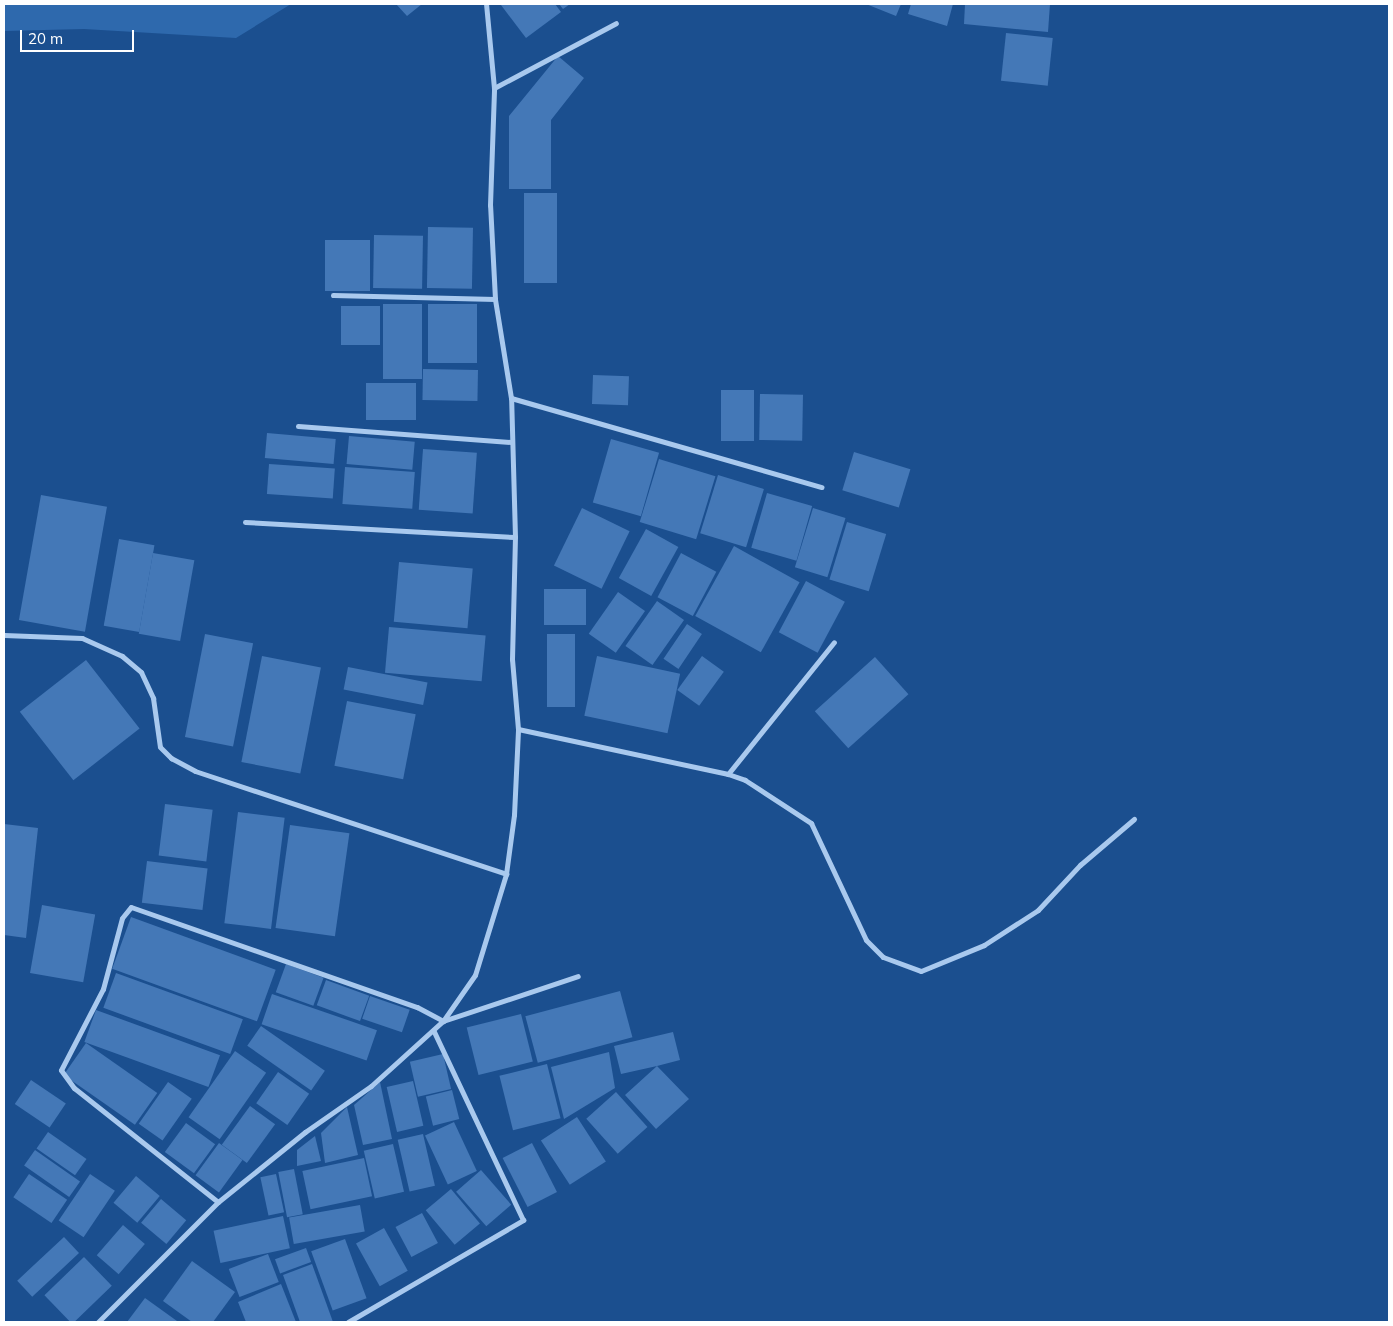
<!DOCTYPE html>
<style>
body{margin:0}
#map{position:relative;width:1393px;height:1326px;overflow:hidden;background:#1b4f8f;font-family:Mulish,sans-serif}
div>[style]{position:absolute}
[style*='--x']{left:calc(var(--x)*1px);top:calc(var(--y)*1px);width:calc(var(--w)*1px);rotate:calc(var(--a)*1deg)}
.green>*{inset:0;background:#2e69ad}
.building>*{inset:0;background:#4478b7;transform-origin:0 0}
.street>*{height:5px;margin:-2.5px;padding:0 2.5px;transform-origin:2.5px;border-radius:2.5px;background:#a9c9ee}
span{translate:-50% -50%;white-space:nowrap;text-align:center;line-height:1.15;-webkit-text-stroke:5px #1b4f8f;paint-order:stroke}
.frame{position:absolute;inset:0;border:5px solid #fff;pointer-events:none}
.scale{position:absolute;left:20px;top:30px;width:114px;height:22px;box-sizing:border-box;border:2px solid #fff;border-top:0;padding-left:6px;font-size:15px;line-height:18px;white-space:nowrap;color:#fff;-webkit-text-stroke:4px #1b4f8f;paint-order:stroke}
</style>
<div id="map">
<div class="green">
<div style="clip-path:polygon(4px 4px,291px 4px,236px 38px,84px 29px,4px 31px)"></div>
</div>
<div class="building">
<div style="clip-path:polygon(396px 4px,422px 4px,407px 16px)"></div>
<div style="clip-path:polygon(503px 4px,555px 4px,561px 12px,526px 38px,501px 5px)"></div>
<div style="clip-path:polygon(559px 4px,570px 4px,563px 9px)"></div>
<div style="clip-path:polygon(866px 4px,901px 4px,896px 16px)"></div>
<div style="clip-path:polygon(911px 4px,953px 4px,947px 26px,908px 14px)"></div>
<div style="clip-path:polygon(965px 4px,1050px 4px,1048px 32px,964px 24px)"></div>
<div style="left:1006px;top:33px;width:47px;height:48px;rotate:6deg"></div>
<div style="clip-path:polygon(558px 56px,584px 78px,551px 120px,551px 189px,509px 189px,509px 116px)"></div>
<div style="left:524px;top:193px;width:33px;height:90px"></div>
<div style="left:428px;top:227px;width:45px;height:61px;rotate:1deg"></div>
<div style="left:374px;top:235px;width:49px;height:53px;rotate:1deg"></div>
<div style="left:325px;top:240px;width:45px;height:51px"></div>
<div style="left:383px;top:304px;width:39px;height:75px"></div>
<div style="left:428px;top:304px;width:49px;height:59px"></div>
<div style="left:341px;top:306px;width:39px;height:39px"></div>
<div style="left:423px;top:369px;width:55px;height:31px;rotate:1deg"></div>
<div style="left:593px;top:375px;width:36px;height:29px;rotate:2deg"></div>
<div style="left:366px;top:383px;width:50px;height:37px"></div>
<div style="left:721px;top:390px;width:33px;height:51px"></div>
<div style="left:760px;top:394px;width:43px;height:46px;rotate:1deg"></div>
<div style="left:267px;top:433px;width:69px;height:25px;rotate:5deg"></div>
<div style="left:349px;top:436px;width:66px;height:28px;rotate:5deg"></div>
<div style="left:611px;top:439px;width:50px;height:66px;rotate:16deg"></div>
<div style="left:423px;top:449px;width:54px;height:61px;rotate:4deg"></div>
<div style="left:854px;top:452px;width:59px;height:40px;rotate:17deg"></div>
<div style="left:659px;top:459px;width:59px;height:66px;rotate:17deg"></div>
<div style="left:269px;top:464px;width:66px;height:30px;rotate:4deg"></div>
<div style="left:345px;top:467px;width:70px;height:37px;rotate:4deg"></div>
<div style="left:718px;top:475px;width:48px;height:61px;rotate:17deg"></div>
<div style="left:767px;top:493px;width:47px;height:57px;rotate:16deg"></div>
<div style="left:41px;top:495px;width:67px;height:127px;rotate:10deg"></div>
<div style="left:582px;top:508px;width:53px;height:64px;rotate:26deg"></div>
<div style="left:813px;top:508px;width:34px;height:62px;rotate:17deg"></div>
<div style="left:847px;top:522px;width:41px;height:60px;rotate:17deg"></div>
<div style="left:646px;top:529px;width:37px;height:56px;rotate:29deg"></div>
<div style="left:119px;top:539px;width:36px;height:88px;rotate:10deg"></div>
<div style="left:734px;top:546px;width:75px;height:80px;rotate:29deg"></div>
<div style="left:153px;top:553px;width:42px;height:82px;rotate:10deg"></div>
<div style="left:681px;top:553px;width:40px;height:50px;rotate:28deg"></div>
<div style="left:399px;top:562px;width:74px;height:60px;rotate:5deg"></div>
<div style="left:806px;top:581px;width:44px;height:58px;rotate:28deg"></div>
<div style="left:544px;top:589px;width:42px;height:36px"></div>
<div style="left:618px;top:592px;width:33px;height:51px;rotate:35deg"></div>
<div style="left:657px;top:601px;width:33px;height:55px;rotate:35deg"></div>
<div style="left:687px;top:624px;width:18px;height:42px;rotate:34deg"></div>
<div style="left:389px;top:627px;width:97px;height:46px;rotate:5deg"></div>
<div style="left:205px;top:634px;width:49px;height:105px;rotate:11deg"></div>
<div style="left:547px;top:634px;width:28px;height:73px"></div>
<div style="left:262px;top:656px;width:60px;height:108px;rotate:11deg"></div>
<div style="left:597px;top:656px;width:85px;height:61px;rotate:12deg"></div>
<div style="left:702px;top:656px;width:27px;height:42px;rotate:36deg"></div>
<div style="left:875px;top:657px;width:50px;height:81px;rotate:48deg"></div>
<div style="left:86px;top:660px;width:87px;height:84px;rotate:52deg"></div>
<div style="left:348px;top:667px;width:81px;height:23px;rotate:11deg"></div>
<div style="left:347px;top:701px;width:70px;height:66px;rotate:11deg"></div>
<div style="left:165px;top:804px;width:48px;height:52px;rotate:7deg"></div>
<div style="left:238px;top:812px;width:47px;height:112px;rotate:7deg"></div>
<div style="clip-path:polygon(4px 824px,38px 828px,26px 938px,4px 935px)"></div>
<div style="left:290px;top:825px;width:60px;height:104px;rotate:8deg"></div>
<div style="left:147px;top:861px;width:61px;height:42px;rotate:7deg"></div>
<div style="left:42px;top:905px;width:54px;height:69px;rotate:10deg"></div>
<div style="left:131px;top:917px;width:154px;height:55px;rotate:20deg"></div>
<div style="left:286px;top:964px;width:40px;height:30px;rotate:20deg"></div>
<div style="left:116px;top:973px;width:135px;height:37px;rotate:20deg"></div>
<div style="left:326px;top:980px;width:46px;height:27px;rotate:20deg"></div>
<div style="left:620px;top:991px;width:48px;height:98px;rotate:75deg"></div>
<div style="left:272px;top:994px;width:111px;height:32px;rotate:19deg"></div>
<div style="left:370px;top:996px;width:42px;height:24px;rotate:19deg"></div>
<div style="left:96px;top:1010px;width:132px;height:34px;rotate:20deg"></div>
<div style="left:521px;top:1014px;width:49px;height:56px;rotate:76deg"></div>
<div style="left:261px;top:1026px;width:78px;height:24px;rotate:35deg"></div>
<div style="clip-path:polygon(673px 1032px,680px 1060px,657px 1066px,689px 1099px,656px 1129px,625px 1095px,657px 1066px,621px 1074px,614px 1046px)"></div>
<div style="left:86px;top:1043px;width:87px;height:39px;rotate:35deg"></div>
<div style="left:235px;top:1051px;width:38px;height:81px;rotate:35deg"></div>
<div style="clip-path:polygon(609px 1052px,615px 1088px,564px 1119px,551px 1067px)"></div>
<div style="left:443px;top:1054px;width:36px;height:34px;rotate:77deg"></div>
<div style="left:547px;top:1064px;width:56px;height:49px;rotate:76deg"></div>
<div style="left:278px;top:1072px;width:38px;height:38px;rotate:35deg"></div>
<div style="left:31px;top:1080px;width:42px;height:29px;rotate:34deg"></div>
<div style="left:413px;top:1081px;width:46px;height:27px;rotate:77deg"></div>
<div style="left:168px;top:1082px;width:29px;height:51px;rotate:35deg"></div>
<div style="clip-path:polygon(380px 1082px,392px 1139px,363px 1145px,354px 1105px)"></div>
<div style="left:452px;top:1090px;width:30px;height:27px;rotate:76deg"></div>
<div style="left:616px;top:1092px;width:47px;height:40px;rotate:48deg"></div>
<div style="left:250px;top:1106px;width:31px;height:48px;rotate:36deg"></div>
<div style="clip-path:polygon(347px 1107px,358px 1155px,325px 1163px,321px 1133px)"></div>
<div style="left:577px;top:1117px;width:53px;height:43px;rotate:57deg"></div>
<div style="left:454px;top:1122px;width:54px;height:32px;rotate:65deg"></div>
<div style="left:186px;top:1123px;width:36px;height:36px;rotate:36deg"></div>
<div style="left:48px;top:1132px;width:47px;height:20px;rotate:35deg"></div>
<div style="left:423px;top:1134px;width:53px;height:26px;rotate:77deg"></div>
<div style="clip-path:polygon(315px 1136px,321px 1161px,297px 1166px,297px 1150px)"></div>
<div style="left:219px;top:1143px;width:29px;height:40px;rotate:36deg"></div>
<div style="left:532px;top:1143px;width:55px;height:33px;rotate:63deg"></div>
<div style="left:393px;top:1144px;width:49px;height:30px;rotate:77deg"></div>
<div style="left:35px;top:1150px;width:55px;height:19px;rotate:35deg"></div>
<div style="left:364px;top:1158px;width:39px;height:63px;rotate:78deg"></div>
<div style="left:294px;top:1169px;width:46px;height:16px;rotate:79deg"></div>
<div style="left:481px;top:1170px;width:46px;height:33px;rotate:49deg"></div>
<div style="left:29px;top:1174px;width:46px;height:28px;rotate:34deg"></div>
<div style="left:90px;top:1174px;width:30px;height:56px;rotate:34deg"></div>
<div style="left:276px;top:1174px;width:39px;height:16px;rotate:78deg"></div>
<div style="left:136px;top:1176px;width:31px;height:35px;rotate:40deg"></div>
<div style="left:451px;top:1189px;width:45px;height:33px;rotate:50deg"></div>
<div style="left:161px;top:1199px;width:33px;height:31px;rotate:40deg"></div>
<div style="left:360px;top:1205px;width:27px;height:72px;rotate:80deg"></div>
<div style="left:422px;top:1213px;width:34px;height:30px;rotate:62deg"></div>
<div style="left:283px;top:1216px;width:33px;height:71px;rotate:78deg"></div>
<div style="left:123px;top:1225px;width:29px;height:40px;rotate:41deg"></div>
<div style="left:384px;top:1228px;width:49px;height:32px;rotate:61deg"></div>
<div style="left:64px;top:1237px;width:22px;height:64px;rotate:47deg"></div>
<div style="left:345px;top:1239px;width:63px;height:36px;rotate:70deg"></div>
<div style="left:306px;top:1248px;width:15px;height:33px;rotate:70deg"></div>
<div style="left:268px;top:1254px;width:30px;height:42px;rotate:69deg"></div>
<div style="left:84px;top:1257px;width:40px;height:55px;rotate:46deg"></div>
<div style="clip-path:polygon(192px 1261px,235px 1292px,213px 1322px,192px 1322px,163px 1301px)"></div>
<div style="clip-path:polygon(312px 1264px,333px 1322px,300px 1322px,283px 1275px)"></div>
<div style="clip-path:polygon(281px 1284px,296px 1322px,246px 1322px,238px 1302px)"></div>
<div style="clip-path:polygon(145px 1298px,177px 1321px,176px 1322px,127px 1322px)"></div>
</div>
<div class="street">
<div style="--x:494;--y:88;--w:138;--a:-28"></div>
<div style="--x:333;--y:295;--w:162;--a:1.4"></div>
<div style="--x:511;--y:398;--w:323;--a:16"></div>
<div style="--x:298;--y:426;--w:214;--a:4.3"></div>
<div style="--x:245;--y:522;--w:270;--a:3.2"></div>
<div style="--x:4;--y:635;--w:78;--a:2.2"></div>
<div style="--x:82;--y:638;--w:44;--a:24.2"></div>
<div style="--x:122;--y:656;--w:25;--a:40"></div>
<div style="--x:141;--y:672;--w:29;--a:65"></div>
<div style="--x:153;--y:698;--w:49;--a:81.9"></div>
<div style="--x:160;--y:747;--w:16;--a:45"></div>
<div style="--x:171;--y:758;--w:27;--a:28"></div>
<div style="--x:195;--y:771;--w:328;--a:18.3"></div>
<div style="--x:518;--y:729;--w:215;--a:12.1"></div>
<div style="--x:728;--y:774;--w:169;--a:-51.2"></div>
<div style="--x:728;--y:774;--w:18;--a:19"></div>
<div style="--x:745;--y:780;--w:79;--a:33.1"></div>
<div style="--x:811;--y:823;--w:129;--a:64.8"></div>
<div style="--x:866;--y:940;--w:24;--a:45"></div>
<div style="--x:883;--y:957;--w:40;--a:20.2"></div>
<div style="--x:921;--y:971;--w:68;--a:-22.4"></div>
<div style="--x:984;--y:945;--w:64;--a:-32.9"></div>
<div style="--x:1038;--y:910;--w:62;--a:-47"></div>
<div style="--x:1080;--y:865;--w:71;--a:-40.4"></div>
<div style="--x:218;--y:1202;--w:184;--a:-141.6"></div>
<div style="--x:74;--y:1088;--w:22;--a:-126"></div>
<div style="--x:61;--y:1070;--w:91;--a:-62.6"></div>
<div style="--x:103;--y:989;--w:73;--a:-75"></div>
<div style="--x:122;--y:918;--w:14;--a:-51"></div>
<div style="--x:131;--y:907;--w:303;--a:19.3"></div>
<div style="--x:417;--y:1007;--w:30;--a:28"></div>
<div style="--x:443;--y:1021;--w:142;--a:-18.4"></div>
<div style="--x:98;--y:1322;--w:170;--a:-45"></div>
<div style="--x:218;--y:1202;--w:112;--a:-38.8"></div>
<div style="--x:305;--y:1132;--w:80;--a:-34.9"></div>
<div style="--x:371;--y:1086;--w:97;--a:-42.1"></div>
<div style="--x:443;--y:1021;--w:56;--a:-55.2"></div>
<div style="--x:475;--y:975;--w:106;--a:-72.9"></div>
<div style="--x:506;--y:874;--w:60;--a:-82.3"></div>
<div style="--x:514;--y:815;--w:86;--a:-87.3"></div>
<div style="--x:518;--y:729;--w:70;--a:-94.9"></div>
<div style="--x:512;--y:659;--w:122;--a:-88.6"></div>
<div style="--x:515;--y:537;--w:139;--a:-91.6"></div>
<div style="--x:511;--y:398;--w:100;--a:-99.2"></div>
<div style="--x:495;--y:299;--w:94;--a:-93"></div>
<div style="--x:490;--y:205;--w:117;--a:-88"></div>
<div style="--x:494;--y:88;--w:84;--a:-95.4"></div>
<div style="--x:348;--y:1322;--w:203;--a:-30.2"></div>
<div style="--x:523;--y:1220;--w:210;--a:-115.3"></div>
</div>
<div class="frame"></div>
<div class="scale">20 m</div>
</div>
